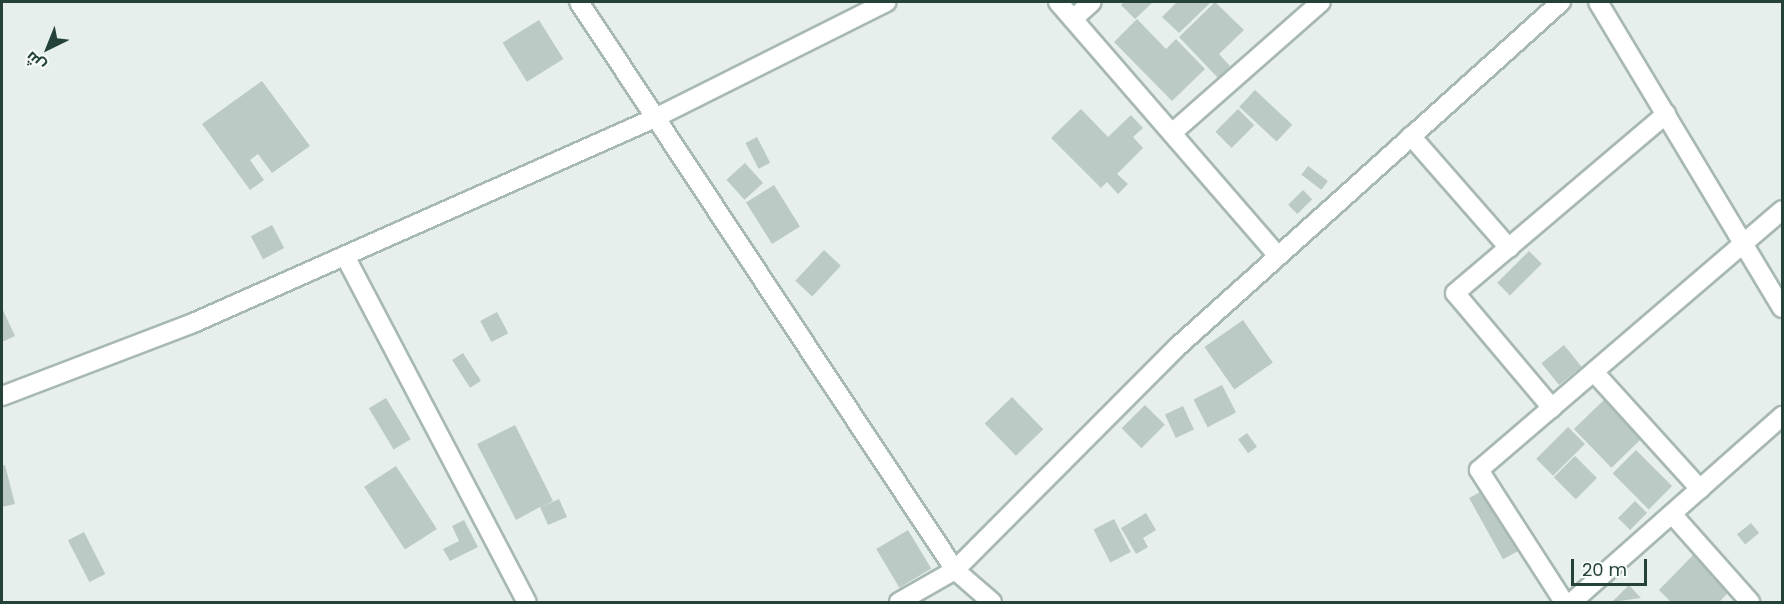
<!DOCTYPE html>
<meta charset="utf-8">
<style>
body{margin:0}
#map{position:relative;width:1784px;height:604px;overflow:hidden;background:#e6efeb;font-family:Poppins,Cairo,sans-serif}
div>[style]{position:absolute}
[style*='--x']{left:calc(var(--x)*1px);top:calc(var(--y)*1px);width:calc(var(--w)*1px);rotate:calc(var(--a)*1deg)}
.building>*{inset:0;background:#bbcac4;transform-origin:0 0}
.roads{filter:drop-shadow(2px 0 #a8b8b2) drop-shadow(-2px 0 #a8b8b2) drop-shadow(0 2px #a8b8b2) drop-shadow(0 -2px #a8b8b2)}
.minor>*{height:18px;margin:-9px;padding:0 9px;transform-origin:9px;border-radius:9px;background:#fff}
span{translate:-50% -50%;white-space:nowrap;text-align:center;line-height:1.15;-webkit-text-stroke:5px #f7fbf9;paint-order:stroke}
.frame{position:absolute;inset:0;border:3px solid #24423a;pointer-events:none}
.north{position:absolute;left:18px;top:18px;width:60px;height:60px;-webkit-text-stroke:4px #f7fbf9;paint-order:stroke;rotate:223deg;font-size:16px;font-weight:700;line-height:24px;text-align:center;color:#24423a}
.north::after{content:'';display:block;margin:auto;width:21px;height:27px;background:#24423a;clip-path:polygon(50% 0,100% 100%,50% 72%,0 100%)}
.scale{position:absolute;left:1571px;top:559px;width:76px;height:27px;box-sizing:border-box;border:3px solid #24423a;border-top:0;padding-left:8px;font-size:18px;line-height:21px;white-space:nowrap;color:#24423a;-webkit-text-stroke:4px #f7fbf9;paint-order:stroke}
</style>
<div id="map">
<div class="building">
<div style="clip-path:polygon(1124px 2px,1153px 2px,1135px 19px,1121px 5px)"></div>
<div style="clip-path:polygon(1177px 2px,1211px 2px,1179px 33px,1162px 17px)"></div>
<div style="clip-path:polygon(1215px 2px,1244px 30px,1219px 54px,1230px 66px,1218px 78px,1179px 37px)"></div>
<div style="clip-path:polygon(1137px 19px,1166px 49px,1176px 39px,1205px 69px,1172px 101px,1114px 42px)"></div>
<div style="left:539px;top:20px;width:46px;height:43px;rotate:58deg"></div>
<div style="clip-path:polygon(262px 81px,310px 146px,272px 173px,258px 154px,250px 160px,264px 180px,250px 190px,202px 124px)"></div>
<div style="left:1255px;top:90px;width:51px;height:23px;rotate:43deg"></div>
<div style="clip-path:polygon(1081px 109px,1108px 137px,1131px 115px,1143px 128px,1133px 137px,1143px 148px,1117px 174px,1128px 184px,1118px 194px,1107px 182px,1101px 188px,1051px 138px)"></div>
<div style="left:1238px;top:109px;width:23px;height:32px;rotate:45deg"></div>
<div style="left:757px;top:137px;width:29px;height:13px;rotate:63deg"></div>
<div style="left:745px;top:163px;width:27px;height:25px;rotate:48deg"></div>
<div style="left:1308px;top:166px;width:25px;height:11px;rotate:37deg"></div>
<div style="left:774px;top:185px;width:49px;height:33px;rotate:58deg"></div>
<div style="left:1303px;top:190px;width:13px;height:21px;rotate:45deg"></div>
<div style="left:272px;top:225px;width:26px;height:24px;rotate:62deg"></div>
<div style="left:824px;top:250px;width:23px;height:42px;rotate:43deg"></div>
<div style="left:1529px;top:251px;width:18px;height:45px;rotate:45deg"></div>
<div style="clip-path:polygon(2px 308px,15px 336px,2px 342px)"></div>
<div style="left:497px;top:312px;width:24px;height:19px;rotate:62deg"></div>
<div style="left:1243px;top:320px;width:52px;height:47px;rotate:55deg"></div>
<div style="left:1564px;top:345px;width:28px;height:29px;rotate:51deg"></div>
<div style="left:463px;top:353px;width:33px;height:13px;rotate:57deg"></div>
<div style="left:1222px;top:385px;width:31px;height:32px;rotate:63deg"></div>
<div style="left:1012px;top:397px;width:45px;height:38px;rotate:46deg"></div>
<div style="left:1607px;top:397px;width:54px;height:46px;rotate:46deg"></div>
<div style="left:386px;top:398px;width:48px;height:20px;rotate:59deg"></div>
<div style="left:1145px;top:405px;width:28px;height:33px;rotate:45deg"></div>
<div style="left:1183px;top:406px;width:26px;height:20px;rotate:65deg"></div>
<div style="clip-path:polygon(515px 425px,553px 501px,542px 507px,559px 499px,567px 517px,548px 525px,540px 507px,516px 520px,477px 444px)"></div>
<div style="left:1568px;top:427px;width:24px;height:45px;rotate:45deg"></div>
<div style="left:1247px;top:433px;width:17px;height:11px;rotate:54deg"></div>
<div style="left:1636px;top:450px;width:51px;height:33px;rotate:45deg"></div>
<div style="left:1575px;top:456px;width:31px;height:30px;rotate:45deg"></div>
<div style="clip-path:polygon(5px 465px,15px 504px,2px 507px,2px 466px)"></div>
<div style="left:396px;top:466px;width:75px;height:38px;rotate:57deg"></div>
<div style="left:1491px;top:486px;width:70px;height:25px;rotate:61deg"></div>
<div style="left:1635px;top:501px;width:17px;height:24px;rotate:45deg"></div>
<div style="clip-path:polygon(1146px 513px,1156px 530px,1143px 538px,1148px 547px,1136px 554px,1121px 528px)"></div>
<div style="left:1114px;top:519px;width:37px;height:23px;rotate:63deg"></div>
<div style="clip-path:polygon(464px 520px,478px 547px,450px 561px,443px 549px,459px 541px,452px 526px)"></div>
<div style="left:1751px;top:523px;width:13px;height:18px;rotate:51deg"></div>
<div style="left:908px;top:530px;width:45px;height:37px;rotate:59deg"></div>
<div style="left:84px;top:532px;width:47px;height:18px;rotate:63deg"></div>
<div style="clip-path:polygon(1698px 550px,1735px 586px,1719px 602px,1671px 602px,1659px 590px)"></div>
<div style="clip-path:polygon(1629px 585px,1641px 598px,1612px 602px)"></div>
</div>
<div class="roads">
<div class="minor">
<div style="--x:579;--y:2;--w:681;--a:56.5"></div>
<div style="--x:955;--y:570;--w:49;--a:40.9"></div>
<div style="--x:1058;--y:2;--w:336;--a:49.1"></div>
<div style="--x:1598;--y:2;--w:357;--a:59"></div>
<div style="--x:1073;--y:19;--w:25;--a:-42"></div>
<div style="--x:1172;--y:133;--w:198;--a:-41.3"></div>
<div style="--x:1411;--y:136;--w:149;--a:48.8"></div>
<div style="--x:345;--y:256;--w:391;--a:62.3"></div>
<div style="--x:1594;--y:372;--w:158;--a:47.8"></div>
<div style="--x:2;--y:396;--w:202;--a:-20.9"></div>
<div style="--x:191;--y:324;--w:508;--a:-23.94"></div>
<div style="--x:655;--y:118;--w:259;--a:-26.6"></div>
<div style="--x:1552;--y:408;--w:150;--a:-130.1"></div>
<div style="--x:1455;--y:293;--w:277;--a:-40.3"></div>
<div style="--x:1672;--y:514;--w:118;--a:48.4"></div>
<div style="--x:899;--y:602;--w:64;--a:-29.7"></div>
<div style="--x:955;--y:570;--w:313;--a:-45.1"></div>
<div style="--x:1176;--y:348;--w:518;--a:-41.95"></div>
<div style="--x:1564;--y:602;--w:157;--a:-122.8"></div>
<div style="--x:1479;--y:470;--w:399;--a:-40.6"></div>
<div style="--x:1572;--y:602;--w:281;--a:-41.5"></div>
</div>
</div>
<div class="frame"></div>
<div class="north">ش</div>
<div class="scale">20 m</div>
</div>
